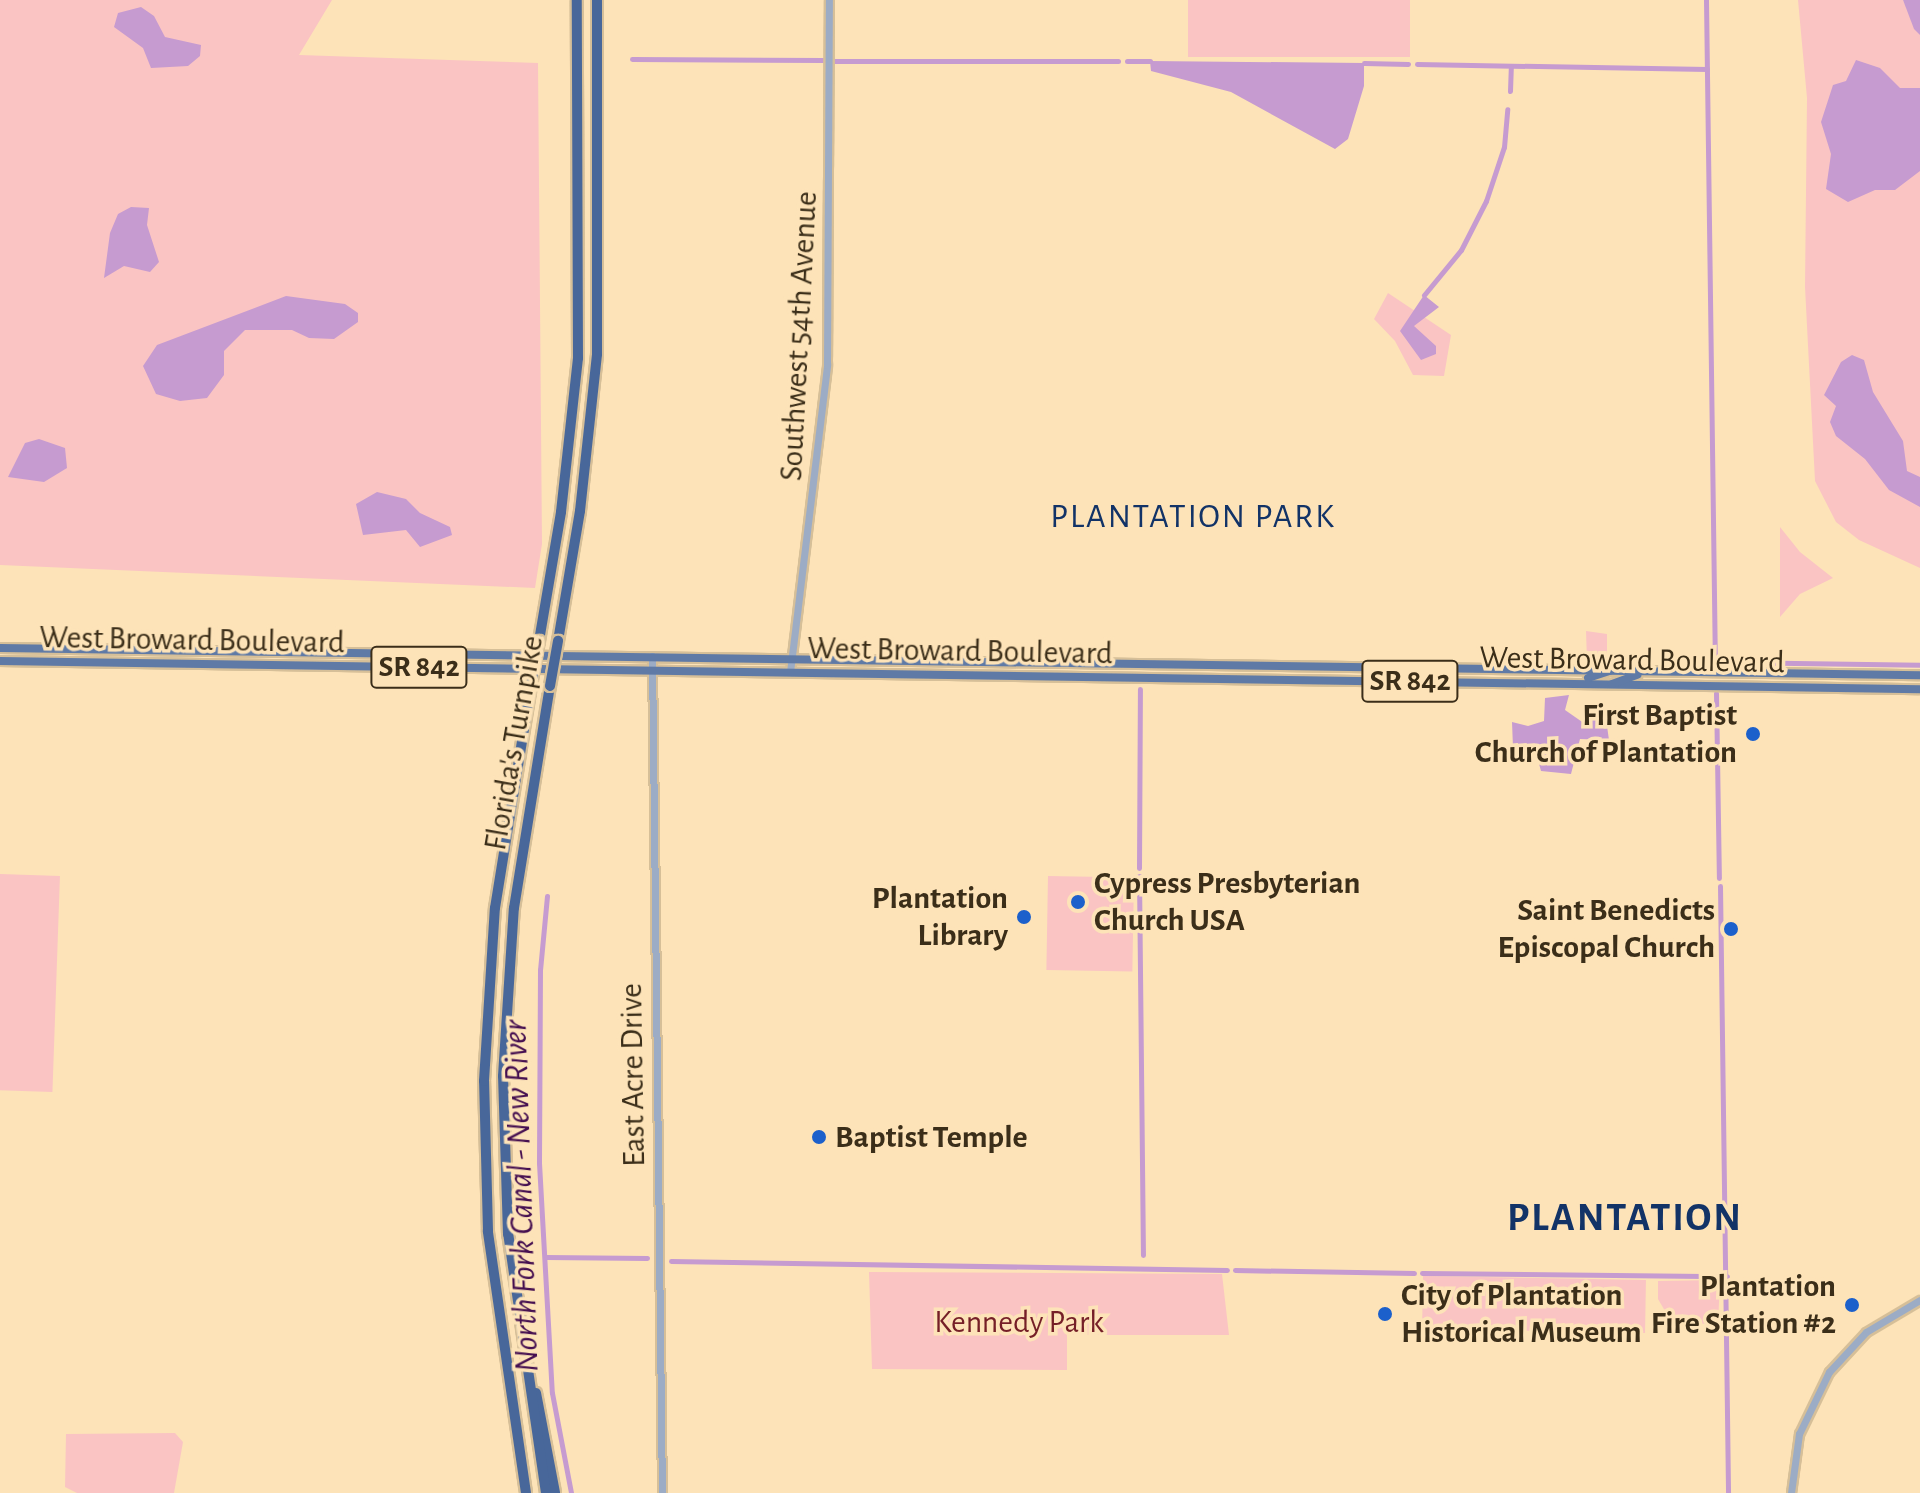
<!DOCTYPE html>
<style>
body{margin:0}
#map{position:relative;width:1920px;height:1493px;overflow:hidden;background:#fde3b8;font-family:"Alegreya Sans",sans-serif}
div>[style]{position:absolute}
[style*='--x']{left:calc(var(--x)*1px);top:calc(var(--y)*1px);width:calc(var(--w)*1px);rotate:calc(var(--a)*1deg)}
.green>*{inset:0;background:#fac4c3;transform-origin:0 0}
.water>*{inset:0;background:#c69bd0}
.canal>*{height:5px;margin:-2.5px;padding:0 2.5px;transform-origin:2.5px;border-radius:2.5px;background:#c69bd0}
.roads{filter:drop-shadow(2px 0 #d6bf98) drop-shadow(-2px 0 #d6bf98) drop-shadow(0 2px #d6bf98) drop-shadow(0 -2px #d6bf98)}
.tertiary>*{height:7px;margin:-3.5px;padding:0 3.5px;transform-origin:3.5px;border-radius:3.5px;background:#9cacc5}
.primary>*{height:8px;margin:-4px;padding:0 4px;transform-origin:4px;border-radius:4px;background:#5f7aa6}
.motorway>*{height:10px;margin:-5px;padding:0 5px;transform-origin:5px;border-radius:5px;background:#48679a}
.bridges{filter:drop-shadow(2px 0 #d6bf98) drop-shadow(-2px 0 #d6bf98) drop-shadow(0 2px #d6bf98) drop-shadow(0 -2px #d6bf98)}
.motorway-bridge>*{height:10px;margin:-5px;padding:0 5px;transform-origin:5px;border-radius:5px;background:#48679a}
.dots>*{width:22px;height:22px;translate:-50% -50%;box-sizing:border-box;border:4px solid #fde3b8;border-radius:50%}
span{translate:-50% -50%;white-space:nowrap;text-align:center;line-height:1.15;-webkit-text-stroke:7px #fde3b8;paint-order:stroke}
.shield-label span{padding:2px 6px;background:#fde3b8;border:2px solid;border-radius:6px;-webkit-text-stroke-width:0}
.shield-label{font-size:30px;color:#3b2e19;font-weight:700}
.street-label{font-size:32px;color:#3b2e19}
.poi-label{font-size:32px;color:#3b2e19;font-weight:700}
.right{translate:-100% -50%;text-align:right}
.left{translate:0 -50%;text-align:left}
.park-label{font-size:32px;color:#751f27}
.neighbourhood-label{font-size:34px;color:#123367;letter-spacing:2px}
.water-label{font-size:34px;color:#450f50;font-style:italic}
.district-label{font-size:40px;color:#123367;font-weight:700;letter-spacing:2px}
</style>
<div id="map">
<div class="green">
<div style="clip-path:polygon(0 0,332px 0,299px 55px,538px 63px,542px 544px,535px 588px,0 565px)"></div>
<div style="left:1188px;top:0;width:222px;height:57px"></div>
<div style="clip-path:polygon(1798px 0,1903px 0,1920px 35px,1920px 568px,1859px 540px,1836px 522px,1815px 481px,1805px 287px,1807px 98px)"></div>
<div style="clip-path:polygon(1388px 293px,1451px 335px,1444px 376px,1413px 375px,1395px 341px,1374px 319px)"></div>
<div style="clip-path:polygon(1780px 527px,1800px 552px,1833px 578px,1800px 594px,1780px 617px)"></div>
<div style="clip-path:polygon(1586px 631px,1607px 634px,1607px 662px,1587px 661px)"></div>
<div style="left:0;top:874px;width:60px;height:216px;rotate:2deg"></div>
<div style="left:1048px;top:876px;width:86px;height:94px;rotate:1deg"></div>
<div style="clip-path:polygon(869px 1272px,1222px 1274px,1229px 1335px,1067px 1335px,1067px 1370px,872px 1369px)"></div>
<div style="left:1423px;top:1276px;width:223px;height:53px;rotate:1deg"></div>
<div style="clip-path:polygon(1720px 1280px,1718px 1324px,1672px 1323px,1658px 1299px,1658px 1281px)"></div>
<div style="clip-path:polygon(175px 1433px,183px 1442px,174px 1493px,77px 1493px,65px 1487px,66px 1434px)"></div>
</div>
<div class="water">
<div style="clip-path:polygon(1903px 0,1920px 0,1920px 35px,1914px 29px)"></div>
<div style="clip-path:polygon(141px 7px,154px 16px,165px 37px,201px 45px,200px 56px,188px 66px,151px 68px,143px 48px,114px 27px,118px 13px)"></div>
<div style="clip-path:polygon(1856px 60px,1880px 68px,1900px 88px,1920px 88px,1920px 171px,1895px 190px,1875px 190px,1848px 202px,1826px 189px,1831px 154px,1821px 122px,1833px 85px,1846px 81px)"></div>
<div style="clip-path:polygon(1150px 61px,1364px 63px,1364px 86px,1348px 139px,1335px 149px,1231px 92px,1151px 71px)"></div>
<div style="clip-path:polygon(131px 207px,149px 208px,147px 225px,159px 262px,150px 272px,124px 266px,104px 278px,110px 233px,118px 214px)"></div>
<div style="clip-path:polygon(1424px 295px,1439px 307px,1414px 326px,1436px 346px,1436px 354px,1421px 360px,1400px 331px)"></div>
<div style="clip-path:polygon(286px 296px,345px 304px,358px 313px,358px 322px,334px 339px,309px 338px,292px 330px,245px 330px,224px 351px,224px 375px,207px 398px,180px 401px,156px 394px,143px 366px,157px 345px)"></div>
<div style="clip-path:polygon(1852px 355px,1864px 360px,1873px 392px,1903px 441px,1907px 471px,1920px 477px,1920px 507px,1889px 490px,1865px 459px,1836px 436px,1830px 422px,1836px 406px,1824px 395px,1841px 362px)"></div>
<div style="clip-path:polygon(39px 439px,65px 448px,67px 468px,44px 482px,8px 477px,25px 443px)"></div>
<div style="clip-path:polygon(377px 492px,406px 499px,420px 513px,450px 527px,452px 535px,420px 547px,406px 530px,363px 535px,356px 504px)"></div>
<div style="clip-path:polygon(1569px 695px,1565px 710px,1588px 726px,1604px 705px,1609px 740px,1580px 739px,1571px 774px,1541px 771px,1536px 753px,1513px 748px,1512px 722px,1528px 726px,1544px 721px,1545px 698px)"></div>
</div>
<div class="canal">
<div style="--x:1706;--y:0;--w:668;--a:89.23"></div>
<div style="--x:632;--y:59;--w:192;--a:0.3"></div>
<div style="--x:835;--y:61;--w:283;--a:0"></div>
<div style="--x:1127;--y:61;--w:23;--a:0"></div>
<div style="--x:1364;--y:63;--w:44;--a:1.3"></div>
<div style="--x:1417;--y:64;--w:290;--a:1"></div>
<div style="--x:1510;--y:91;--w:23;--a:-88"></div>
<div style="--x:1424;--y:295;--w:58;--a:-50.6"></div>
<div style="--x:1461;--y:250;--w:55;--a:-63"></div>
<div style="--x:1486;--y:201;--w:57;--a:-71.6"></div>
<div style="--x:1504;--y:147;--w:38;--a:-85"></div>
<div style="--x:1715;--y:662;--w:205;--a:0.8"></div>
<div style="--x:1716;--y:693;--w:185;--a:89.1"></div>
<div style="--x:1139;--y:868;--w:179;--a:-89.7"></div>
<div style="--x:1139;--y:876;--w:379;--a:89.4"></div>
<div style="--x:1720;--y:886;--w:607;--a:89.24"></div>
<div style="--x:547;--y:896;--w:74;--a:95.4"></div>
<div style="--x:540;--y:970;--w:193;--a:90.3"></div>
<div style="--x:539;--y:1163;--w:230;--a:86.8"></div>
<div style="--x:552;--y:1393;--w:102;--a:79.2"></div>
<div style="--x:546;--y:1257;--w:101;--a:0.6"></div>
<div style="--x:671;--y:1261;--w:556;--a:0.93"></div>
<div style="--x:1235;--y:1270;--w:179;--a:1"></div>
<div style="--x:1422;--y:1273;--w:305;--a:0.6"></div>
</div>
<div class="roads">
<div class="tertiary">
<div style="--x:652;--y:656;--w:837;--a:89.32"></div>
<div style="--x:790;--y:672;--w:309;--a:-83.1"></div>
<div style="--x:827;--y:365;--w:365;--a:-89.7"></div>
<div style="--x:1791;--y:1493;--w:60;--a:-82.3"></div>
<div style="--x:1799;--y:1434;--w:69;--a:-64.2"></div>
<div style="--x:1829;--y:1372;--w:54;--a:-47.2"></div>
<div style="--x:1866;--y:1332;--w:63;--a:-30.7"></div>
</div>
<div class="primary">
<div style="--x:0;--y:648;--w:1920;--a:0.81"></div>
<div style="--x:0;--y:661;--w:1920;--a:0.84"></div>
<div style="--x:1588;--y:678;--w:25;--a:-18"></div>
<div style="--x:1612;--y:684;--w:27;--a:-20"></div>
</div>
<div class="motorway">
<div style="--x:539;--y:641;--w:131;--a:-80.3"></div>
<div style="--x:561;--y:512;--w:155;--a:-83.7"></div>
<div style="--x:578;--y:358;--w:358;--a:-90.2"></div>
<div style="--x:558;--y:641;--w:132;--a:-80.4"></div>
<div style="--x:580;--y:511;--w:158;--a:-83.8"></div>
<div style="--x:597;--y:354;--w:354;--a:-90"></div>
<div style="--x:536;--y:1393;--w:102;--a:79.2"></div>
<div style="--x:526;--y:1493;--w:265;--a:-98.3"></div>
<div style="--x:488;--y:1231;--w:150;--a:-91.5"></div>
<div style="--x:484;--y:1081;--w:173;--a:-86.4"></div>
<div style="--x:495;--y:908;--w:226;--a:-80.8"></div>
<div style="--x:546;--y:1493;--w:262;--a:-98.3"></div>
<div style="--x:508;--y:1234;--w:158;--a:-91.8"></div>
<div style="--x:503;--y:1076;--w:168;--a:-86.3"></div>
<div style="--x:514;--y:908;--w:225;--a:-80.8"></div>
</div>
</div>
<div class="bridges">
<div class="motorway-bridge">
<div style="--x:531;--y:685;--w:45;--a:-79.7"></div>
<div style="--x:550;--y:686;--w:46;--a:-79.9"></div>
</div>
</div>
<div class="dots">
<div style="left:1753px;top:734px;background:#1c60cb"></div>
<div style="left:1078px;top:902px;background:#1c60cb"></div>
<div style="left:1024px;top:917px;background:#1c60cb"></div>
<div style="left:1731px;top:929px;background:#1c60cb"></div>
<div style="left:819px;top:1137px;background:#1c60cb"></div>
<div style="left:1852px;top:1305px;background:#1c60cb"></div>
<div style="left:1385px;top:1314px;background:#1c60cb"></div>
</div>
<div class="shield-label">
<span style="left:419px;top:667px">SR 842</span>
<span style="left:1410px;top:681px">SR 842</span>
</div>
<div class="street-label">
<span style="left:799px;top:336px;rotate:-87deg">Southwest 54th Avenue</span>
<span style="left:192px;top:640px;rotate:1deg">West Broward Boulevard</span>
<span style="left:960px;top:651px;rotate:1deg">West Broward Boulevard</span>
<span style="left:1632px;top:660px;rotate:1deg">West Broward Boulevard</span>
<span style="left:514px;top:743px;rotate:-80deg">Florida's Turnpike</span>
<span style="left:633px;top:1075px;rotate:-91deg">East Acre Drive</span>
</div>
<div class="poi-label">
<span class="right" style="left:1737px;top:734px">First Baptist<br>Church of Plantation</span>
<span class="left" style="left:1094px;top:902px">Cypress Presbyterian<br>Church USA</span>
<span class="right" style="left:1008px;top:917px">Plantation<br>Library</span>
<span class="right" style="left:1715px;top:929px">Saint Benedicts<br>Episcopal Church</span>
<span class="left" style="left:835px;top:1137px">Baptist Temple</span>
<span class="right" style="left:1836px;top:1305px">Plantation<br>Fire Station #2</span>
<span class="left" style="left:1401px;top:1314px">City of Plantation<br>Historical Museum</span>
</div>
<div class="park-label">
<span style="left:1019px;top:1322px">Kennedy Park</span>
</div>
<div class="neighbourhood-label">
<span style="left:1193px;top:518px">PLANTATION PARK</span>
</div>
<div class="water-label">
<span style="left:522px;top:1196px;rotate:-92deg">North Fork Canal - New River</span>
</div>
<div class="district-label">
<span style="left:1625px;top:1218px">PLANTATION</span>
</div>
</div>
